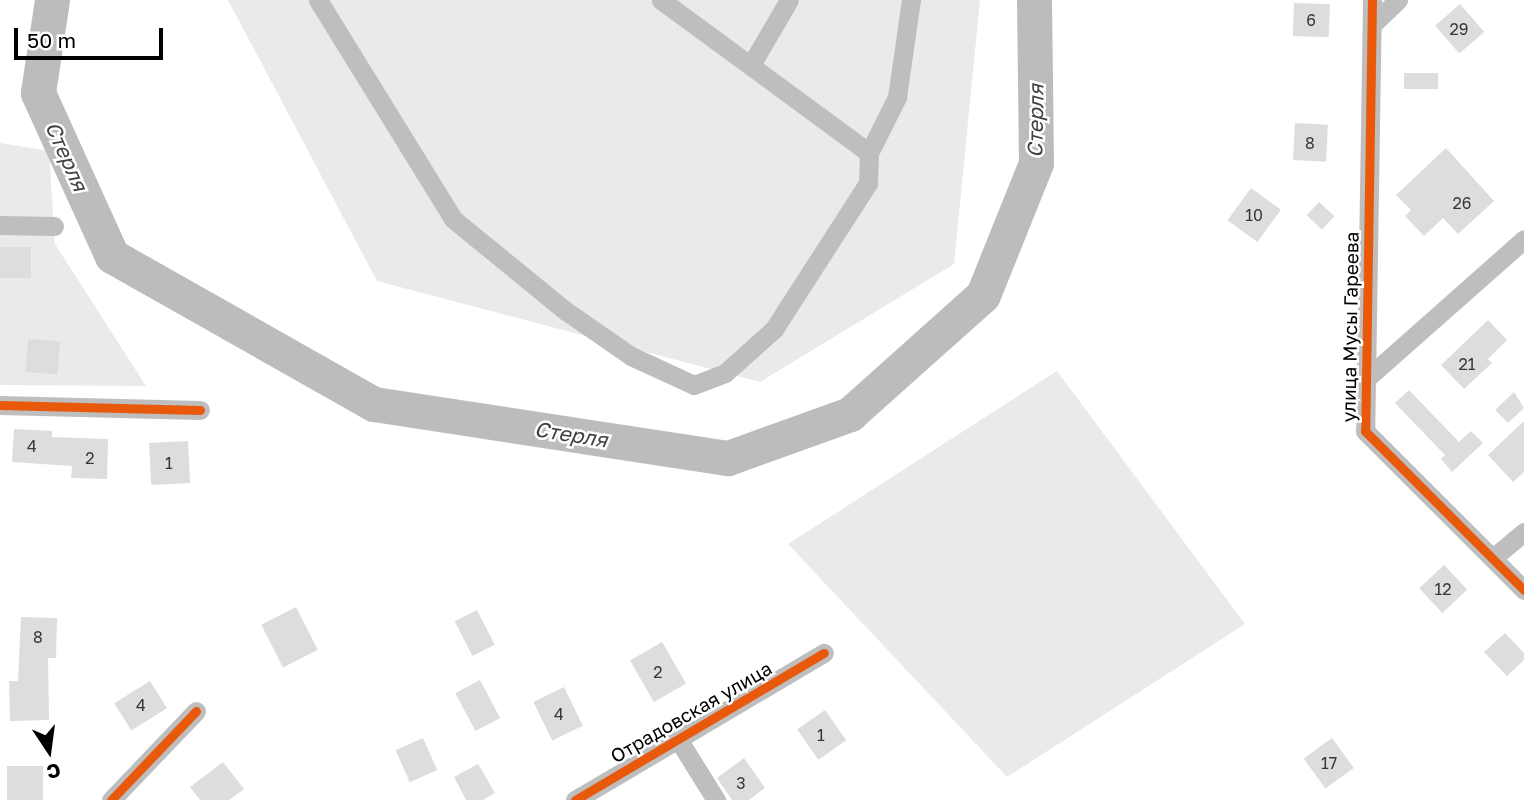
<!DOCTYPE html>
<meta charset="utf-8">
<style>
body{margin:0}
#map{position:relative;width:1524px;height:800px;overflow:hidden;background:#fff;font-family:"Golos Text",sans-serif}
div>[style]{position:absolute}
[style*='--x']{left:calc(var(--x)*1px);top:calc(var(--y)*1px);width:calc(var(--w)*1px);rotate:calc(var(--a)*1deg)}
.green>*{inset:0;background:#eaeaea}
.river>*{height:35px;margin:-17.5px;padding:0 17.5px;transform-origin:17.5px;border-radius:17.5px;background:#bcbcbc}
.building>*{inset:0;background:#ddd;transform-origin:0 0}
.minor>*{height:19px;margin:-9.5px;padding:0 9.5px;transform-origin:9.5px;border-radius:9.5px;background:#bebebe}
.cycleway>*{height:9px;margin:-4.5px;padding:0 4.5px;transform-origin:4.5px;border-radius:4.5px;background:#e8590c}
span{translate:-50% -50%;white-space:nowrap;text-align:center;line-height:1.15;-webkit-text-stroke:5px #fff;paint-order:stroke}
.number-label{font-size:16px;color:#373737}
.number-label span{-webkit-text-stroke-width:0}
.street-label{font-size:19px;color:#000}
.water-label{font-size:21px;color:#414141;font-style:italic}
.north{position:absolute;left:14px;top:716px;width:70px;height:70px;-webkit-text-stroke:5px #fff;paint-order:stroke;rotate:167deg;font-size:19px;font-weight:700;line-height:28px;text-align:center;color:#000}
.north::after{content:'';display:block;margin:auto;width:24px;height:32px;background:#000;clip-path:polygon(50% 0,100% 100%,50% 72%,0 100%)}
.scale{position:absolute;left:14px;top:28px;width:149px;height:32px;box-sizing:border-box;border:4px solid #000;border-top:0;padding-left:9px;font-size:21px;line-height:24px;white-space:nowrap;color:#000;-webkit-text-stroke:5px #fff;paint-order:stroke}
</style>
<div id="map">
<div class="green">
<div style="clip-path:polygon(228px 0,980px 0,954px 264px,760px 382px,377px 281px)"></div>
<div style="clip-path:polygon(0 143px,49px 151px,55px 244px,146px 386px,0 385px)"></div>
<div style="clip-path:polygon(1057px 371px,1245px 624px,1007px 777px,788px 544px)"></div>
</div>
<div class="river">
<div style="--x:52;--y:0;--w:94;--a:98.6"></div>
<div style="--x:38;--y:93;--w:179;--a:65.6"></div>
<div style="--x:112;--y:256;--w:301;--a:29.5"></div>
<div style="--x:374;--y:404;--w:358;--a:8.7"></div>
<div style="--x:728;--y:458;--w:130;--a:-19.8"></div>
<div style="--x:850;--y:414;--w:178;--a:-41.8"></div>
<div style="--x:983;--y:295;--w:142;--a:-68.1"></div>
<div style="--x:1036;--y:163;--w:163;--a:-90.7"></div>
</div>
<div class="building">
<div style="left:1294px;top:3px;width:36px;height:33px;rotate:2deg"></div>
<div style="left:1460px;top:4px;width:37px;height:33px;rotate:49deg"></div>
<div style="left:1438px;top:73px;width:16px;height:34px;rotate:90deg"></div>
<div style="left:1295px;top:123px;width:33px;height:37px;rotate:3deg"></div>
<div style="clip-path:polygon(1446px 148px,1494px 201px,1458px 234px,1443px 218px,1424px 236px,1405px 216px,1411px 210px,1396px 195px)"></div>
<div style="left:1251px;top:188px;width:37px;height:40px;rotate:36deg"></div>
<div style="left:1319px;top:202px;width:21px;height:18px;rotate:43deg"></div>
<div style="left:0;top:247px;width:31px;height:31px"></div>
<div style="clip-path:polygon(1488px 320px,1507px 340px,1488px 359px,1492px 363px,1464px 389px,1441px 365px)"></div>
<div style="left:28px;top:339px;width:32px;height:33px;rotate:4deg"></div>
<div style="clip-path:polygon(1409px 390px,1459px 442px,1471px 431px,1483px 443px,1452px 472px,1441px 459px,1445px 455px,1395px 403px)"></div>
<div style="clip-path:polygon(1514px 392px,1524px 408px,1508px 423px,1495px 410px)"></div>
<div style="clip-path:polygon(1524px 421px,1524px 472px,1513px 482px,1488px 455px)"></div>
<div style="clip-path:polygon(14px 429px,52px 431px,52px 437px,108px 439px,107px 479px,71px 478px,72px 466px,12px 462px)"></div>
<div style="left:188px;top:441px;width:42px;height:39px;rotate:87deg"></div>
<div style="left:1444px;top:565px;width:34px;height:34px;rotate:47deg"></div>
<div style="left:296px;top:607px;width:48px;height:39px;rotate:63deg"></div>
<div style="left:477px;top:610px;width:39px;height:25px;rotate:63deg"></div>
<div style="clip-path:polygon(21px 617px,57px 618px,56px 658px,48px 658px,49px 720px,10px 721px,9px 681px,18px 681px)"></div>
<div style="clip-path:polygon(1505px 633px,1524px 653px,1524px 660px,1507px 676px,1484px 652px)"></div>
<div style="left:662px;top:642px;width:48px;height:37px;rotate:60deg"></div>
<div style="left:480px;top:680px;width:43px;height:28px;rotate:62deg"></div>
<div style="left:150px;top:681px;width:32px;height:42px;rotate:58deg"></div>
<div style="left:564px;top:687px;width:43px;height:34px;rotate:64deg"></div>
<div style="left:825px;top:710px;width:37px;height:34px;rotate:55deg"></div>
<div style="left:423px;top:738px;width:35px;height:30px;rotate:66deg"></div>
<div style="left:1332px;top:738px;width:37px;height:35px;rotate:54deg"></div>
<div style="clip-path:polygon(744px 758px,765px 788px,749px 800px,732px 800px,717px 778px)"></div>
<div style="clip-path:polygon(223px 762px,244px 789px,229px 800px,200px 800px,190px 787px)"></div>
<div style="clip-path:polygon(478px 764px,495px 793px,483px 800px,466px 800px,454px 777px)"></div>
<div style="left:43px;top:766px;width:34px;height:36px;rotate:90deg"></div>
</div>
<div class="minor">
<div style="--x:318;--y:0;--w:257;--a:58.3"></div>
<div style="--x:453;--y:219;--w:146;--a:39.2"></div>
<div style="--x:566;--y:311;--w:79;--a:34.7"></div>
<div style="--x:631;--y:356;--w:69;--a:24.7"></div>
<div style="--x:694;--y:385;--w:33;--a:-21"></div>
<div style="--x:725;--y:373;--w:66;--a:-41.9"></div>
<div style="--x:774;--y:329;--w:174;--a:-57.2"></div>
<div style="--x:868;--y:183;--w:30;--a:-88"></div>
<div style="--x:661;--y:0;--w:258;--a:36.3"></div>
<div style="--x:869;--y:153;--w:63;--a:-63.4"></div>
<div style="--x:897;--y:97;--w:98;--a:-81.8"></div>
<div style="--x:1372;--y:0;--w:431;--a:90.9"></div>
<div style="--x:1365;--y:431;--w:225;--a:45"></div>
<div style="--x:1373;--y:24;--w:35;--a:-44"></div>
<div style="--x:751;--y:65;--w:75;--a:-59.7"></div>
<div style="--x:0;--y:225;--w:54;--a:1.1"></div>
<div style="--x:1366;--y:379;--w:211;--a:-41.5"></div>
<div style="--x:0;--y:405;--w:200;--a:1.4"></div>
<div style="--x:1494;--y:557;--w:39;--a:-40"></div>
<div style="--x:678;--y:739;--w:72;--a:58.1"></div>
<div style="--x:111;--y:800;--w:123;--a:-46.3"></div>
<div style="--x:575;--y:800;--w:289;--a:-30.6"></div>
</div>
<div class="cycleway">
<div style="--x:1372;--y:0;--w:431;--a:90.9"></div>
<div style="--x:1365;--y:431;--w:225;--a:45"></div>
<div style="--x:0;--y:405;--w:200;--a:1.4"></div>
<div style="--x:111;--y:800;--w:123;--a:-46.3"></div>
<div style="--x:575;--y:800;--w:289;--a:-30.6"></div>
</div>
<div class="number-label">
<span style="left:1311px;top:20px">6</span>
<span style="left:1459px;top:29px">29</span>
<span style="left:1310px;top:143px">8</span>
<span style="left:1462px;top:203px">26</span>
<span style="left:1254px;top:215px">10</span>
<span style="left:1467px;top:364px">21</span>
<span style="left:32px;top:446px">4</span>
<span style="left:90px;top:458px">2</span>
<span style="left:169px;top:463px">1</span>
<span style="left:1443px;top:589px">12</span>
<span style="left:38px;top:637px">8</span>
<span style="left:658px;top:672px">2</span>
<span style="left:141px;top:705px">4</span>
<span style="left:559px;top:714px">4</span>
<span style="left:821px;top:735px">1</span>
<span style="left:1329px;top:763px">17</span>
<span style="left:741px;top:783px">3</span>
</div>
<div class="street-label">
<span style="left:1350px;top:327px;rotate:-89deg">улица Мусы Гареева</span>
<span style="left:691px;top:712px;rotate:-30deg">Отрадовская улица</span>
</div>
<div class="water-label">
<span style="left:1035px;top:121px;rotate:-89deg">Стерля</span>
<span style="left:67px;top:156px;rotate:66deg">Стерля</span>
<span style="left:571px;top:434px;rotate:9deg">Стерля</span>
</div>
<div class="north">С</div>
<div class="scale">50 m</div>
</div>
